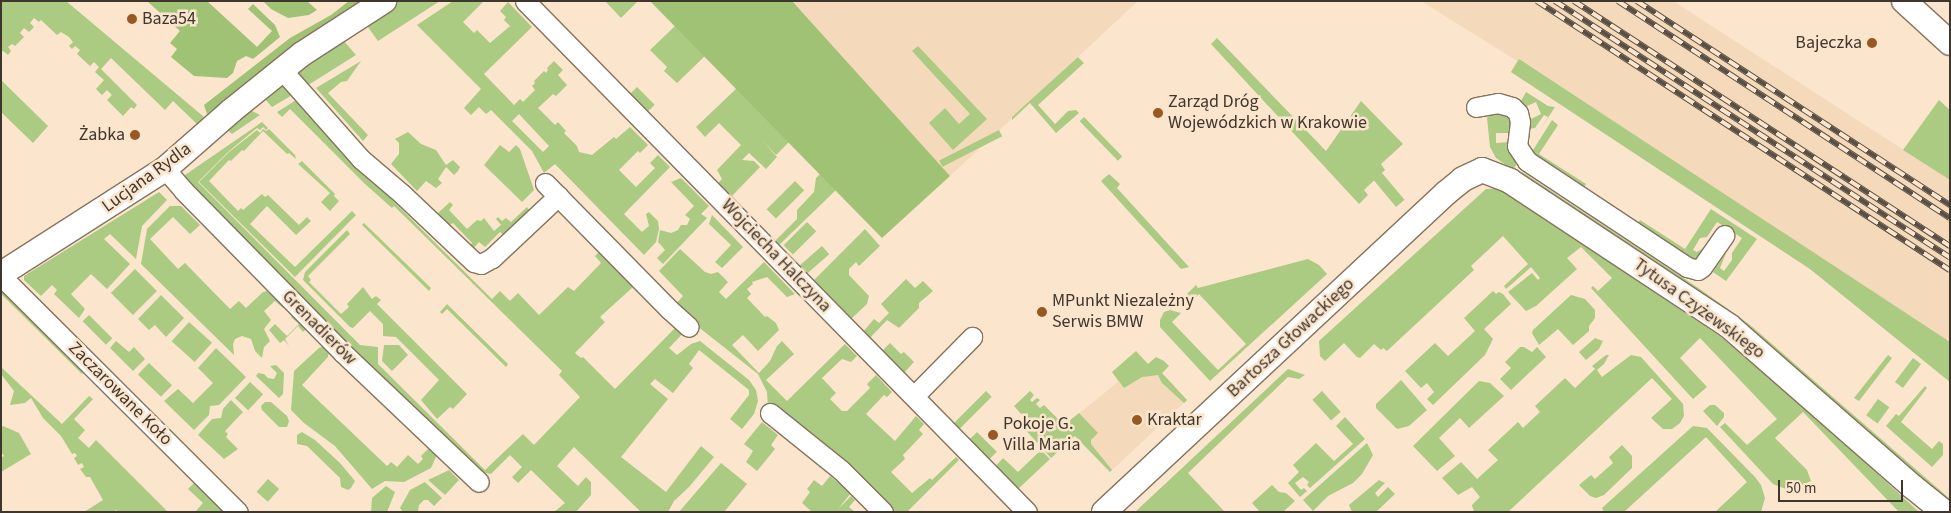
<!DOCTYPE html>
<meta charset="utf-8">
<style>
body{margin:0}
#map{position:relative;width:1951px;height:513px;overflow:hidden;background:#fbe5cd;font-family:"Source Sans 3",sans-serif}
div>[style]{position:absolute}
[style*='--x']{left:calc(var(--x)*1px);top:calc(var(--y)*1px);width:calc(var(--w)*1px);rotate:calc(var(--a)*1deg)}
.built>*{inset:0;background:#f4d9bb}
.green>*{inset:0;background:#abcb82;transform-origin:0 0}
.forest>*{inset:0;background:#a0c274}
.roads{filter:drop-shadow(1px 0 #86735d) drop-shadow(-1px 0 #86735d) drop-shadow(0 1px #86735d) drop-shadow(0 -1px #86735d)}
.minor>*{height:19px;margin:-9.5px;padding:0 9.5px;transform-origin:9.5px;border-radius:9.5px;background:#fff}
.tertiary>*{height:24px;margin:-12px;padding:0 12px;transform-origin:12px;border-radius:12px;background:#fff}
.rail>*{height:5.5px;margin-top:-2.75px;transform-origin:0;background:repeating-linear-gradient(90deg,#fbe5cd 0 11px,#594f43 0 22px);box-sizing:border-box;border-block:1px solid #594f43}
.dots>*{width:14px;height:14px;translate:-50% -50%;box-sizing:border-box;border:2px solid #fbe5cd;border-radius:50%}
span{translate:-50% -50%;white-space:nowrap;text-align:center;line-height:1.15;-webkit-text-stroke:5px #fbe5cd;paint-order:stroke}
.poi-label{font-size:18px;color:#3f372d}
.left{translate:0 -50%;text-align:left}
.right{translate:-100% -50%;text-align:right}
.street-label{font-size:18px;color:#3f372d}
.frame{position:absolute;inset:0;border:2px solid #3f372d;pointer-events:none}
.scale{position:absolute;left:1778px;top:480px;width:125px;height:22px;box-sizing:border-box;border:2px solid #3f372d;border-top:0;padding-left:6px;font-size:15px;line-height:18px;white-space:nowrap;color:#3f372d;-webkit-text-stroke:4px #fbe5cd;paint-order:stroke}
</style>
<div id="map">
<div class="built">
<div style="clip-path:polygon(789px 1px,1138px 1px,950px 176px,920px 146px)"></div>
<div style="clip-path:polygon(1421px 1px,1673px 1px,1950px 180px,1950px 382px,1810px 269px,1511px 72px,1517px 61px)"></div>
<div style="clip-path:polygon(1112px 372px,1162px 373px,1187px 400px,1110px 472px,1065px 425px,1118px 382px)"></div>
</div>
<div class="green">
<div style="clip-path:polygon(1px 1px,66px 1px,204px 117px,197px 124px,173px 101px,165px 110px,111px 58px,101px 69px,137px 105px,134px 109px,131px 107px,123px 116px,107px 100px,112px 95px,107px 90px,102px 95px,96px 89px,104px 80px,95px 72px,99px 67px,94px 62px,90px 66px,77px 54px,80px 50px,75px 46px,72px 49px,69px 46px,73px 42px,69px 37px,61px 32px,57px 35px,41px 20px,39px 22px,34px 18px,30px 23px,34px 27px,29px 32px,24px 28px,20px 33px,24px 37px,15px 46px,12px 44px,8px 47px,11px 51px,8px 55px,3px 51px,1px 52px)"></div>
<div style="clip-path:polygon(398px 1px,440px 1px,378px 41px,365px 23px)"></div>
<div style="clip-path:polygon(evenodd,453px 1px,484px 1px,463px 22px,474px 33px,477px 30px,490px 43px,510px 26px,504px 20px,506px 17px,500px 11px,508px 2px,532px 27px,484px 74px,514px 105px,520px 99px,523px 102px,535px 90px,532px 86px,535px 83px,534px 81px,544px 71px,546px 73px,548px 70px,547px 68px,554px 61px,563px 70px,558px 75px,567px 85px,556px 96px,553px 94px,538px 108px,555px 125px,558px 122px,566px 131px,564px 133px,577px 146px,579px 152px,592px 155px,614px 137px,616px 139px,630px 127px,648px 145px,640px 153px,638px 151px,619px 170px,636px 187px,655px 168px,650px 163px,658px 155px,670px 167px,624px 214px,642px 232px,649px 226px,646px 214px,649px 212px,658px 221px,659px 229px,656px 242px,644px 255px,555px 164px,544px 173px,532px 151px,491px 110px,486px 114px,479px 107px,471px 115px,464px 108px,481px 89px,417px 25px,453px 1px,519px 114px,549px 146px,543px 152px,512px 121px,519px 114px)"></div>
<div style="clip-path:polygon(605px 1px,638px 1px,621px 18px)"></div>
<div style="clip-path:polygon(675px 26px,705px 56px,677px 83px,664px 71px,667px 67px,650px 50px)"></div>
<div style="clip-path:polygon(1217px 38px,1326px 151px,1361px 101px,1403px 144px,1381px 164px,1385px 170px,1364px 190px,1368px 195px,1359px 204px,1211px 44px)"></div>
<div style="clip-path:polygon(343px 40px,356px 55px,305px 87px,297px 77px,297px 68px)"></div>
<div style="clip-path:polygon(918px 46px,987px 119px,953px 150px,929px 123px,945px 108px,959px 124px,970px 114px,912px 51px)"></div>
<div style="clip-path:polygon(1078px 57px,1084px 63px,1038px 105px,1055px 124px,1068px 111px,1076px 110px,1079px 113px,1056px 133px,1030px 103px,1012px 120px,1012px 117px)"></div>
<div style="clip-path:polygon(1519px 59px,1950px 342px,1950px 382px,1810px 269px,1511px 72px)"></div>
<div style="clip-path:polygon(361px 61px,347px 81px,341px 82px,328px 93px,368px 135px,363px 141px,316px 88px)"></div>
<div style="clip-path:polygon(1px 80px,48px 126px,33px 143px,1px 112px)"></div>
<div style="clip-path:polygon(277px 84px,286px 85px,294px 94px,272px 107px,262px 96px)"></div>
<div style="left:637px;top:87px;width:25px;height:11px;rotate:45deg"></div>
<div style="clip-path:polygon(737px 88px,789px 142px,776px 155px,762px 140px,777px 157px,766px 169px,749px 153px,742px 160px,754px 161px,760px 167px,730px 198px,717px 184px,722px 179px,717px 170px,741px 145px,719px 123px,705px 137px,696px 127px)"></div>
<div style="clip-path:polygon(1526px 92px,1548px 106px,1555px 107px,1540px 130px,1548px 117px,1544px 115px,1535px 128px,1528px 129px,1529px 120px,1541px 114px,1536px 102px,1525px 107px,1520px 103px)"></div>
<div style="clip-path:polygon(298px 99px,397px 197px,393px 201px,492px 299px,500px 291px,510px 301px,518px 293px,539px 315px,568px 287px,574px 291px,601px 263px,595px 256px,599px 252px,633px 287px,600px 317px,605px 322px,575px 353px,581px 358px,583px 357px,615px 389px,678px 325px,685px 331px,669px 348px,677px 355px,691px 344px,700px 341px,749px 380px,756px 390px,758px 401px,754px 414px,742px 429px,730px 419px,749px 395px,749px 390px,699px 350px,689px 364px,693px 368px,673px 393px,655px 379px,650px 384px,668px 399px,621px 457px,666px 492px,701px 446px,714px 457px,689px 487px,674px 501px,668px 512px,641px 512px,574px 447px,557px 466px,578px 486px,586px 477px,591px 482px,591px 495px,576px 512px,554px 512px,565px 503px,531px 470px,518px 483px,512px 477px,522px 467px,510px 455px,491px 474px,480px 472px,345px 343px,186px 180px,185px 175px,262px 122px,268px 128px,266px 130px,263px 127px,260px 130px,257px 128px,228px 152px,198px 182px,360px 345px,378px 347px,378px 364px,485px 470px,523px 434px,534px 445px,580px 397px,559px 375px,562px 371px,394px 206px,392px 208px,365px 184px,290px 109px,282px 117px,277px 112px)"></div>
<div style="clip-path:polygon(1939px 100px,1950px 110px,1950px 180px,1903px 150px)"></div>
<div style="clip-path:polygon(246px 108px,260px 115px,232px 134px,224px 127px)"></div>
<div style="clip-path:polygon(1500px 111px,1511px 118px,1511px 133px,1496px 133px,1496px 143px,1510px 142px,1519px 160px,1513px 170px,1496px 158px,1490px 147px,1487px 118px,1491px 113px)"></div>
<div style="left:1084px;top:117px;width:55px;height:6px;rotate:46deg"></div>
<div style="clip-path:polygon(1552px 120px,1558px 125px,1539px 154px,1586px 184px,1583px 189px,1530px 155px)"></div>
<div style="clip-path:polygon(263px 129px,266px 131px,269px 129px,295px 155px,296px 159px,289px 153px,287px 154px,263px 131px,244px 151px,242px 150px,231px 161px,229px 160px,209px 181px,238px 211px,241px 208px,243px 210px,262px 194px,265px 197px,268px 195px,299px 225px,307px 217px,311px 221px,296px 235px,267px 206px,250px 224px,295px 267px,352px 211px,356px 215px,295px 277px,199px 182px,229px 152px,257px 130px,260px 133px)"></div>
<div style="left:999px;top:130px;width:7px;height:67px;rotate:63deg"></div>
<div style="clip-path:polygon(408px 132px,421px 144px,436px 150px,446px 165px,453px 160px,460px 167px,458px 171px,454px 175px,446px 167px,438px 179px,442px 183px,436px 188px,426px 181px,417px 191px,391px 164px,399px 154px,399px 143px,395px 139px)"></div>
<div style="clip-path:polygon(500px 145px,509px 152px,516px 145px,520px 149px,534px 190px,522px 202px,484px 165px)"></div>
<div style="clip-path:polygon(302px 161px,335px 194px,334px 196px,339px 201px,330px 211px,321px 202px,330px 193px,298px 164px)"></div>
<div style="clip-path:polygon(1522px 172px,1697px 287px,1749px 324px,1950px 499px,1950px 502px,1520px 175px)"></div>
<div style="left:1382px;top:173px;width:35px;height:11px;rotate:50deg"></div>
<div style="clip-path:polygon(820px 174px,836px 190px,778px 246px,774px 242px,797px 219px,797px 210px,814px 192px,816px 178px)"></div>
<div style="clip-path:polygon(1109px 174px,1120px 184px,1117px 188px,1189px 267px,1181px 269px,1101px 181px)"></div>
<div style="clip-path:polygon(681px 178px,709px 206px,701px 214px,707px 218px,663px 264px,657px 258px,665px 250px,658px 242px,660px 230px,671px 233px,678px 230px,681px 225px,687px 225px,690px 219px,685px 215px,694px 206px,671px 182px)"></div>
<div style="left:795px;top:181px;width:13px;height:40px;rotate:45deg"></div>
<div style="clip-path:polygon(1500px 188px,1721px 337px,1807px 409px,1919px 512px,1899px 512px,1803px 412px,1775px 438px,1807px 470px,1811px 481px,1792px 489px,1786px 489px,1773px 484px,1720px 427px,1725px 423px,1747px 445px,1777px 419px,1700px 338px,1680px 358px,1707px 387px,1693px 399px,1591px 288px,1593px 286px,1598px 291px,1612px 278px,1581px 247px,1567px 258px,1577px 269px,1536px 306px,1526px 311px,1508px 292px,1532px 273px,1538px 280px,1540px 278px,1531px 267px,1506px 289px,1504px 286px,1528px 264px,1503px 236px,1471px 266px,1474px 270px,1387px 351px,1383px 348px,1381px 350px,1374px 344px,1360px 358px,1357px 357px,1344px 343px,1325px 361px,1320px 356px,1319px 341px,1486px 189px)"></div>
<div style="clip-path:polygon(159px 192px,167px 200px,142px 226px,136px 259px,110px 234px,104px 239px,130px 264px,107px 289px,91px 274px,71px 294px,85px 309px,79px 318px,54px 294px,57px 290px,52px 285px,41px 296px,24px 280px,24px 276px)"></div>
<div style="clip-path:polygon(450px 202px,453px 205px,449px 210px,467px 229px,477px 220px,481px 221px,484px 218px,494px 231px,501px 225px,496px 219px,498px 217px,502px 221px,506px 218px,511px 222px,527px 207px,530px 211px,505px 236px,500px 232px,485px 247px,479px 242px,473px 249px,470px 246px,472px 243px,453px 223px,450px 225px,438px 213px)"></div>
<div style="clip-path:polygon(170px 206px,181px 206px,200px 225px,190px 234px,173px 217px,150px 239px,178px 269px,185px 263px,230px 309px,239px 301px,246px 308px,263px 292px,267px 291px,285px 306px,283px 308px,275px 301px,264px 311px,271px 320px,264px 329px,270px 341px,264px 347px,262px 358px,255px 351px,251px 339px,242px 336px,235px 339px,233px 344px,234px 355px,141px 264px,147px 229px)"></div>
<div style="clip-path:polygon(1711px 209px,1757px 239px,1726px 281px,1713px 272px,1726px 253px,1720px 268px,1724px 271px,1732px 260px,1732px 253px,1742px 238px,1717px 222px,1707px 237px,1700px 238px,1693px 250px,1697px 252px,1704px 248px,1698px 257px,1691px 259px,1637px 224px,1640px 220px,1685px 249px)"></div>
<div style="clip-path:polygon(712px 215px,743px 247px,722px 268px,715px 262px,731px 245px,709px 224px)"></div>
<div style="left:807px;top:222px;width:13px;height:33px;rotate:45deg"></div>
<div style="clip-path:polygon(364px 223px,431px 288px,429px 291px,362px 225px)"></div>
<div style="clip-path:polygon(865px 229px,880px 246px,859px 266px,856px 262px,849px 269px,849px 275px,869px 296px,867px 304px,850px 320px,812px 282px)"></div>
<div style="clip-path:polygon(347px 230px,350px 234px,308px 276px,311px 280px,309px 282px,341px 314px,349px 307px,347px 304px,363px 287px,372px 299px,376px 296px,381px 300px,377px 304px,467px 394px,453px 409px,450px 407px,437px 419px,421px 400px,439px 380px,396px 337px,383px 336px,383px 324px,370px 311px,353px 328px,350px 327px,303px 280px,305px 272px)"></div>
<div style="left:822px;top:246px;width:11px;height:33px;rotate:49deg"></div>
<div style="clip-path:polygon(680px 249px,705px 272px,711px 274px,718px 272px,728px 282px,719px 292px,726px 299px,764px 262px,795px 294px,787px 297px,767px 277px,752px 282px,753px 284px,747px 289px,751px 294px,747px 298px,765px 317px,767px 316px,776px 323px,779px 330px,758px 351px,743px 335px,732px 345px,759px 373px,770px 361px,777px 346px,782px 341px,794px 354px,766px 380px,787px 401px,845px 344px,857px 356px,851px 362px,842px 359px,822px 378px,836px 393px,830px 399px,842px 411px,847px 411px,870px 388px,867px 384px,876px 375px,892px 392px,887px 397px,884px 395px,866px 414px,895px 441px,916px 416px,924px 424px,919px 430px,923px 434px,903px 455px,905px 459px,891px 472px,912px 493px,930px 478px,932px 480px,956px 457px,959px 460px,907px 512px,893px 512px,842px 460px,768px 408px,767px 392px,758px 374px,673px 307px,683px 296px,659px 271px)"></div>
<div style="clip-path:polygon(1308px 259px,1319px 265px,1327px 274px,1210px 381px,1160px 327px,1160px 320px,1164px 312px,1170px 310px,1181px 313px,1172px 322px,1218px 370px,1246px 344px,1199px 294px,1190px 303px,1187px 294px,1196px 285px,1198px 288px)"></div>
<div style="left:135px;top:269px;width:31px;height:34px;rotate:45deg"></div>
<div style="clip-path:polygon(906px 279px,915px 288px,923px 281px,933px 291px,919px 303px,919px 308px,899px 328px,887px 320px,869px 339px,862px 333px,874px 319px,879px 323px,889px 313px,881px 304px)"></div>
<div style="clip-path:polygon(1px 291px,3px 291px,85px 371px,82px 374px,1px 294px)"></div>
<div style="clip-path:polygon(1493px 291px,1496px 294px,1499px 292px,1503px 294px,1511px 304px,1484px 329px,1493px 339px,1485px 355px,1433px 405px,1427px 399px,1434px 392px,1427px 383px,1421px 388px,1405px 371px,1435px 343px,1448px 356px,1475px 331px,1464px 318px)"></div>
<div style="clip-path:polygon(161px 295px,184px 318px,166px 337px,155px 325px,149px 330px,138px 319px)"></div>
<div style="clip-path:polygon(1571px 295px,1585px 299px,1595px 310px,1595px 318px,1589px 326px,1589px 331px,1573px 345px,1558px 329px,1539px 345px,1532px 333px,1533px 330px)"></div>
<div style="clip-path:polygon(447px 304px,508px 364px,506px 367px,447px 309px,442px 314px,440px 312px)"></div>
<div style="left:89px;top:315px;width:33px;height:9px;rotate:45deg"></div>
<div style="clip-path:polygon(293px 315px,307px 328px,303px 332px,298px 326px,285px 339px,289px 346px,284px 340px,280px 343px,269px 330px,275px 324px,287px 336px,299px 324px,291px 317px)"></div>
<div style="left:189px;top:322px;width:31px;height:26px;rotate:42deg"></div>
<div style="clip-path:polygon(1595px 338px,1603px 341px,1599px 349px,1586px 360px,1579px 352px)"></div>
<div style="clip-path:polygon(116px 341px,129px 352px,134px 347px,145px 359px,133px 371px,110px 348px)"></div>
<div style="clip-path:polygon(890px 343px,901px 354px,904px 352px,914px 362px,903px 374px,881px 352px)"></div>
<div style="clip-path:polygon(384px 345px,399px 345px,408px 355px,392px 371px,382px 361px)"></div>
<div style="clip-path:polygon(324px 346px,329px 351px,328px 357px,302px 385px,387px 466px,391px 462px,397px 467px,408px 455px,418px 464px,423px 459px,421px 456px,429px 448px,435px 453px,436px 457px,431px 468px,404px 482px,385px 481px,372px 489px,335px 446px,304px 423px,291px 410px,294px 371px,319px 348px)"></div>
<div style="clip-path:polygon(1520px 347px,1524px 347px,1532px 352px,1537px 347px,1546px 357px,1511px 390px,1500px 379px,1511px 368px,1505px 362px)"></div>
<div style="clip-path:polygon(216px 348px,246px 377px,219px 405px,210px 406px,209px 415px,194px 430px,164px 401px,178px 389px,193px 403px,213px 383px,198px 368px)"></div>
<div style="clip-path:polygon(1136px 351px,1148px 364px,1156px 357px,1164px 361px,1169px 366px,1162px 373px,1187px 400px,1184px 403px,1162px 383px,1158px 375px,1142px 377px,1124px 388px,1112px 372px)"></div>
<div style="clip-path:polygon(1606px 355px,1609px 355px,1604px 364px,1597px 370px,1602px 377px,1631px 355px,1641px 357px,1683px 404px,1684px 416px,1680px 423px,1672px 429px,1663px 429px,1651px 418px,1672px 399px,1652px 378px,1508px 512px,1474px 512px,1472px 505px,1480px 497px,1472px 487px,1458px 495px,1442px 478px,1461px 462px,1477px 479px,1498px 460px,1488px 450px,1518px 422px,1523px 428px,1540px 412px,1535px 406px,1565px 378px,1575px 388px,1595px 369px,1592px 366px)"></div>
<div style="clip-path:polygon(1888px 355px,1892px 358px,1859px 401px,1854px 398px)"></div>
<div style="left:1913px;top:358px;width:10px;height:30px;rotate:37deg"></div>
<div style="left:149px;top:363px;width:32px;height:16px;rotate:44deg"></div>
<div style="clip-path:polygon(276px 365px,284px 373px,283px 394px,279px 398px,256px 376px,258px 373px,264px 374px,268px 378px,274px 379px,277px 373px,270px 366px)"></div>
<div style="clip-path:polygon(1px 367px,62px 424px,89px 396px,93px 399px,74px 419px,85px 430px,78px 438px,89px 448px,96px 440px,168px 512px,118px 512px,116px 510px,114px 512px,84px 512px,103px 500px,90px 477px,86px 477px,80px 469px,84px 467px,82px 463px,78px 465px,74px 458px,77px 456px,75px 453px,72px 454px,61px 436px,43px 418px,31px 398px,25px 403px,10px 405px,14px 391px,1px 374px)"></div>
<div style="clip-path:polygon(1288px 369px,1305px 375px,1299px 379px,1288px 377px,1188px 473px,1224px 511px,1135px 512px)"></div>
<div style="clip-path:polygon(1401px 380px,1427px 410px,1409px 426px,1397px 429px,1376px 408px,1376px 404px)"></div>
<div style="clip-path:polygon(1479px 381px,1490px 383px,1504px 396px,1469px 428px,1460px 418px,1439px 438px,1455px 456px,1437px 471px,1413px 446px)"></div>
<div style="left:250px;top:382px;width:18px;height:22px;rotate:43deg"></div>
<div style="clip-path:polygon(1925px 386px,1927px 388px,1901px 422px,1932px 449px,1939px 441px,1943px 444px,1943px 455px,1932px 467px,1886px 426px,1896px 414px,1899px 416px)"></div>
<div style="left:986px;top:391px;width:8px;height:47px;rotate:45deg"></div>
<div style="clip-path:polygon(1030px 391px,1034px 395px,1030px 400px,1032px 402px,1037px 398px,1040px 400px,1036px 404px,1040px 408px,1044px 405px,1064px 425px,1079px 413px,1098px 433px,1091px 440px,1091px 444px,1112px 470px,1110px 472px,1075px 436px,1051px 458px,1022px 426px,1027px 421px,1014px 406px)"></div>
<div style="left:1322px;top:391px;width:28px;height:13px;rotate:48deg"></div>
<div style="left:1878px;top:399px;width:14px;height:20px;rotate:36deg"></div>
<div style="clip-path:polygon(231px 400px,243px 412px,225px 431px,228px 434px,226px 437px,238px 449px,224px 459px,198px 435px,212px 419px,221px 418px,223px 409px)"></div>
<div style="clip-path:polygon(265px 402px,271px 402px,287px 416px,289px 421px,287px 427px,279px 427px,262px 410px,261px 406px)"></div>
<div style="clip-path:polygon(1710px 405px,1715px 405px,1724px 413px,1724px 417px,1717px 426px,1703px 411px)"></div>
<div style="clip-path:polygon(1345px 417px,1365px 439px,1310px 488px,1307px 485px,1309px 482px,1303px 477px,1295px 483px,1301px 490px,1304px 488px,1307px 491px,1300px 497px,1288px 483px,1299px 472px,1293px 465px,1316px 443px,1334px 461px,1353px 444px,1336px 426px)"></div>
<div style="clip-path:polygon(762px 422px,778px 435px,771px 445px,775px 449px,757px 471px,746px 462px,753px 451px,744px 444px)"></div>
<div style="clip-path:polygon(3px 426px,19px 433px,31px 454px,1px 472px,1px 458px,4px 456px,1px 452px,1px 427px)"></div>
<div style="clip-path:polygon(1693px 426px,1707px 428px,1755px 477px,1761px 485px,1765px 498px,1761px 512px,1715px 512px,1747px 482px,1706px 437px,1624px 512px,1604px 512px,1602px 508px)"></div>
<div style="clip-path:polygon(302px 432px,315px 440px,340px 463px,355px 481px,351px 488px,348px 490px,341px 487px,340px 478px,307px 446px,297px 444px,297px 435px)"></div>
<div style="left:977px;top:432px;width:28px;height:12px;rotate:45deg"></div>
<div style="clip-path:polygon(1367px 443px,1373px 455px,1362px 474px,1353px 483px,1328px 496px,1313px 511px,1303px 500px)"></div>
<div style="clip-path:polygon(1622px 445px,1632px 456px,1632px 468px,1604px 495px,1596px 498px,1590px 496px,1579px 485px,1591px 475px,1595px 479px,1613px 463px,1609px 457px)"></div>
<div style="clip-path:polygon(1041px 450px,1050px 459px,1017px 490px,995px 467px,1003px 458px,1018px 472px)"></div>
<div style="clip-path:polygon(721px 463px,747px 484px,724px 512px,679px 512px)"></div>
<div style="clip-path:polygon(449px 470px,459px 480px,445px 495px,428px 480px)"></div>
<div style="clip-path:polygon(830px 476px,851px 493px,838px 509px,851px 496px,855px 500px,849px 507px,855px 512px,812px 512px,802px 503px,810px 492px,807px 489px,814px 480px,822px 486px)"></div>
<div style="left:268px;top:479px;width:15px;height:17px;rotate:42deg"></div>
<div style="clip-path:polygon(1379px 480px,1385px 483px,1375px 493px,1378px 497px,1388px 487px,1395px 494px,1376px 512px,1352px 512px,1349px 505px)"></div>
<div style="clip-path:polygon(425px 482px,442px 498px,434px 506px,428px 500px,424px 500px,419px 505px,418px 512px,403px 512px,400px 508px,410px 490px)"></div>
<div style="clip-path:polygon(194px 483px,221px 509px,223px 512px,195px 512px,203px 503px,188px 489px)"></div>
<div style="clip-path:polygon(1272px 485px,1279px 492px,1286px 493px,1295px 501px,1283px 512px,1260px 512px,1252px 503px)"></div>
<div style="clip-path:polygon(386px 486px,395px 492px,387px 512px,371px 512px,372px 498px)"></div>
</div>
<div class="forest">
<div style="clip-path:polygon(147px 1px,207px 1px,257px 47px,272px 31px,248px 9px,253px 4px,275px 25px,280px 37px,253px 59px,246px 56px,237px 61px,233px 73px,227px 78px,194px 76px,171px 57px,177px 49px,170px 43px,180px 31px)"></div>
<div style="clip-path:polygon(263px 1px,307px 1px,317px 10px,309px 15px,288px 18px,271px 9px)"></div>
<div style="clip-path:polygon(349px 1px,361px 1px,294px 45px,207px 114px,204px 105px,290px 38px,331px 15px)"></div>
<div style="clip-path:polygon(650px 1px,792px 1px,950px 176px,882px 238px)"></div>
</div>
<div class="roads">
<div class="minor">
<div style="--x:525;--y:1;--w:716;--a:45.51"></div>
<div style="--x:282;--y:70;--w:119;--a:48.4"></div>
<div style="--x:361;--y:159;--w:54;--a:40.5"></div>
<div style="--x:402;--y:194;--w:99;--a:43.4"></div>
<div style="--x:474;--y:262;--w:7;--a:16"></div>
<div style="--x:481;--y:264;--w:13;--a:-29"></div>
<div style="--x:492;--y:258;--w:91;--a:-43.2"></div>
<div style="--x:1476;--y:107;--w:22;--a:-10"></div>
<div style="--x:1498;--y:103;--w:15;--a:16"></div>
<div style="--x:1512;--y:107;--w:8;--a:45"></div>
<div style="--x:1518;--y:113;--w:9;--a:77"></div>
<div style="--x:1520;--y:122;--w:24;--a:97"></div>
<div style="--x:1517;--y:146;--w:18;--a:56"></div>
<div style="--x:1527;--y:161;--w:192;--a:33.5"></div>
<div style="--x:1687;--y:267;--w:11;--a:15"></div>
<div style="--x:1698;--y:270;--w:5;--a:-37"></div>
<div style="--x:1702;--y:267;--w:39;--a:-55"></div>
<div style="--x:165;--y:169;--w:28;--a:49"></div>
<div style="--x:183;--y:190;--w:228;--a:45.5"></div>
<div style="--x:343;--y:353;--w:187;--a:43.5"></div>
<div style="--x:545;--y:183;--w:178;--a:45.5"></div>
<div style="--x:670;--y:310;--w:25;--a:42"></div>
<div style="--x:1;--y:276;--w:334;--a:44.9"></div>
<div style="--x:914;--y:396;--w:83;--a:-45.5"></div>
<div style="--x:770;--y:413;--w:91;--a:38.8"></div>
<div style="--x:841;--y:470;--w:59;--a:45"></div>
</div>
<div class="tertiary">
<div style="--x:1904;--y:1;--w:62;--a:42.4"></div>
<div style="--x:1;--y:274;--w:195;--a:-32.6"></div>
<div style="--x:165;--y:169;--w:88;--a:-41.3"></div>
<div style="--x:231;--y:111;--w:91;--a:-38.8"></div>
<div style="--x:302;--y:54;--w:98;--a:-32.9"></div>
<div style="--x:1104;--y:512;--w:468;--a:-43"></div>
<div style="--x:1446;--y:193;--w:22;--a:-39"></div>
<div style="--x:1463;--y:179;--w:21;--a:-25"></div>
<div style="--x:1482;--y:170;--w:30;--a:21"></div>
<div style="--x:1510;--y:181;--w:263;--a:33.5"></div>
<div style="--x:1729;--y:326;--w:244;--a:41.2"></div>
<div style="--x:1913;--y:487;--w:40;--a:39"></div>
</div>
</div>
<div class="rail">
<div style="--x:1537;--y:1;--w:493;--a:33.1"></div>
<div style="--x:1555;--y:1;--w:471;--a:33"></div>
<div style="--x:1574;--y:1;--w:449;--a:33.1"></div>
<div style="--x:1618;--y:1;--w:397;--a:33.2"></div>
<div style="--x:1637;--y:1;--w:374;--a:33.1"></div>
</div>
<div class="dots">
<div style="left:132px;top:19px;background:#985821"></div>
<div style="left:1872px;top:43px;background:#985821"></div>
<div style="left:1158px;top:113px;background:#985821"></div>
<div style="left:135px;top:135px;background:#985821"></div>
<div style="left:1042px;top:312px;background:#985821"></div>
<div style="left:1137px;top:420px;background:#985821"></div>
<div style="left:993px;top:435px;background:#985821"></div>
</div>
<div class="poi-label">
<span class="left" style="left:142px;top:19px">Baza54</span>
<span class="right" style="left:1862px;top:43px">Bajeczka</span>
<span class="left" style="left:1168px;top:113px">Zarząd Dróg<br>Wojewódzkich w Krakowie</span>
<span class="right" style="left:125px;top:135px">Żabka</span>
<span class="left" style="left:1052px;top:312px">MPunkt Niezależny<br>Serwis BMW</span>
<span class="left" style="left:1147px;top:420px">Kraktar</span>
<span class="left" style="left:1003px;top:435px">Pokoje G.<br>Villa Maria</span>
</div>
<div class="street-label">
<span style="left:147px;top:178px;rotate:-36deg">Lucjana Rydla</span>
<span style="left:776px;top:256px;rotate:46deg">Wojciecha Halczyna</span>
<span style="left:1699px;top:309px;rotate:36deg">Tytusa Czyżewskiego</span>
<span style="left:319px;top:328px;rotate:45deg">Grenadierów</span>
<span style="left:1291px;top:338px;rotate:-43deg">Bartosza Głowackiego</span>
<span style="left:120px;top:394px;rotate:45deg">Zaczarowane Koło</span>
</div>
<div class="frame"></div>
<div class="scale">50 m</div>
</div>
